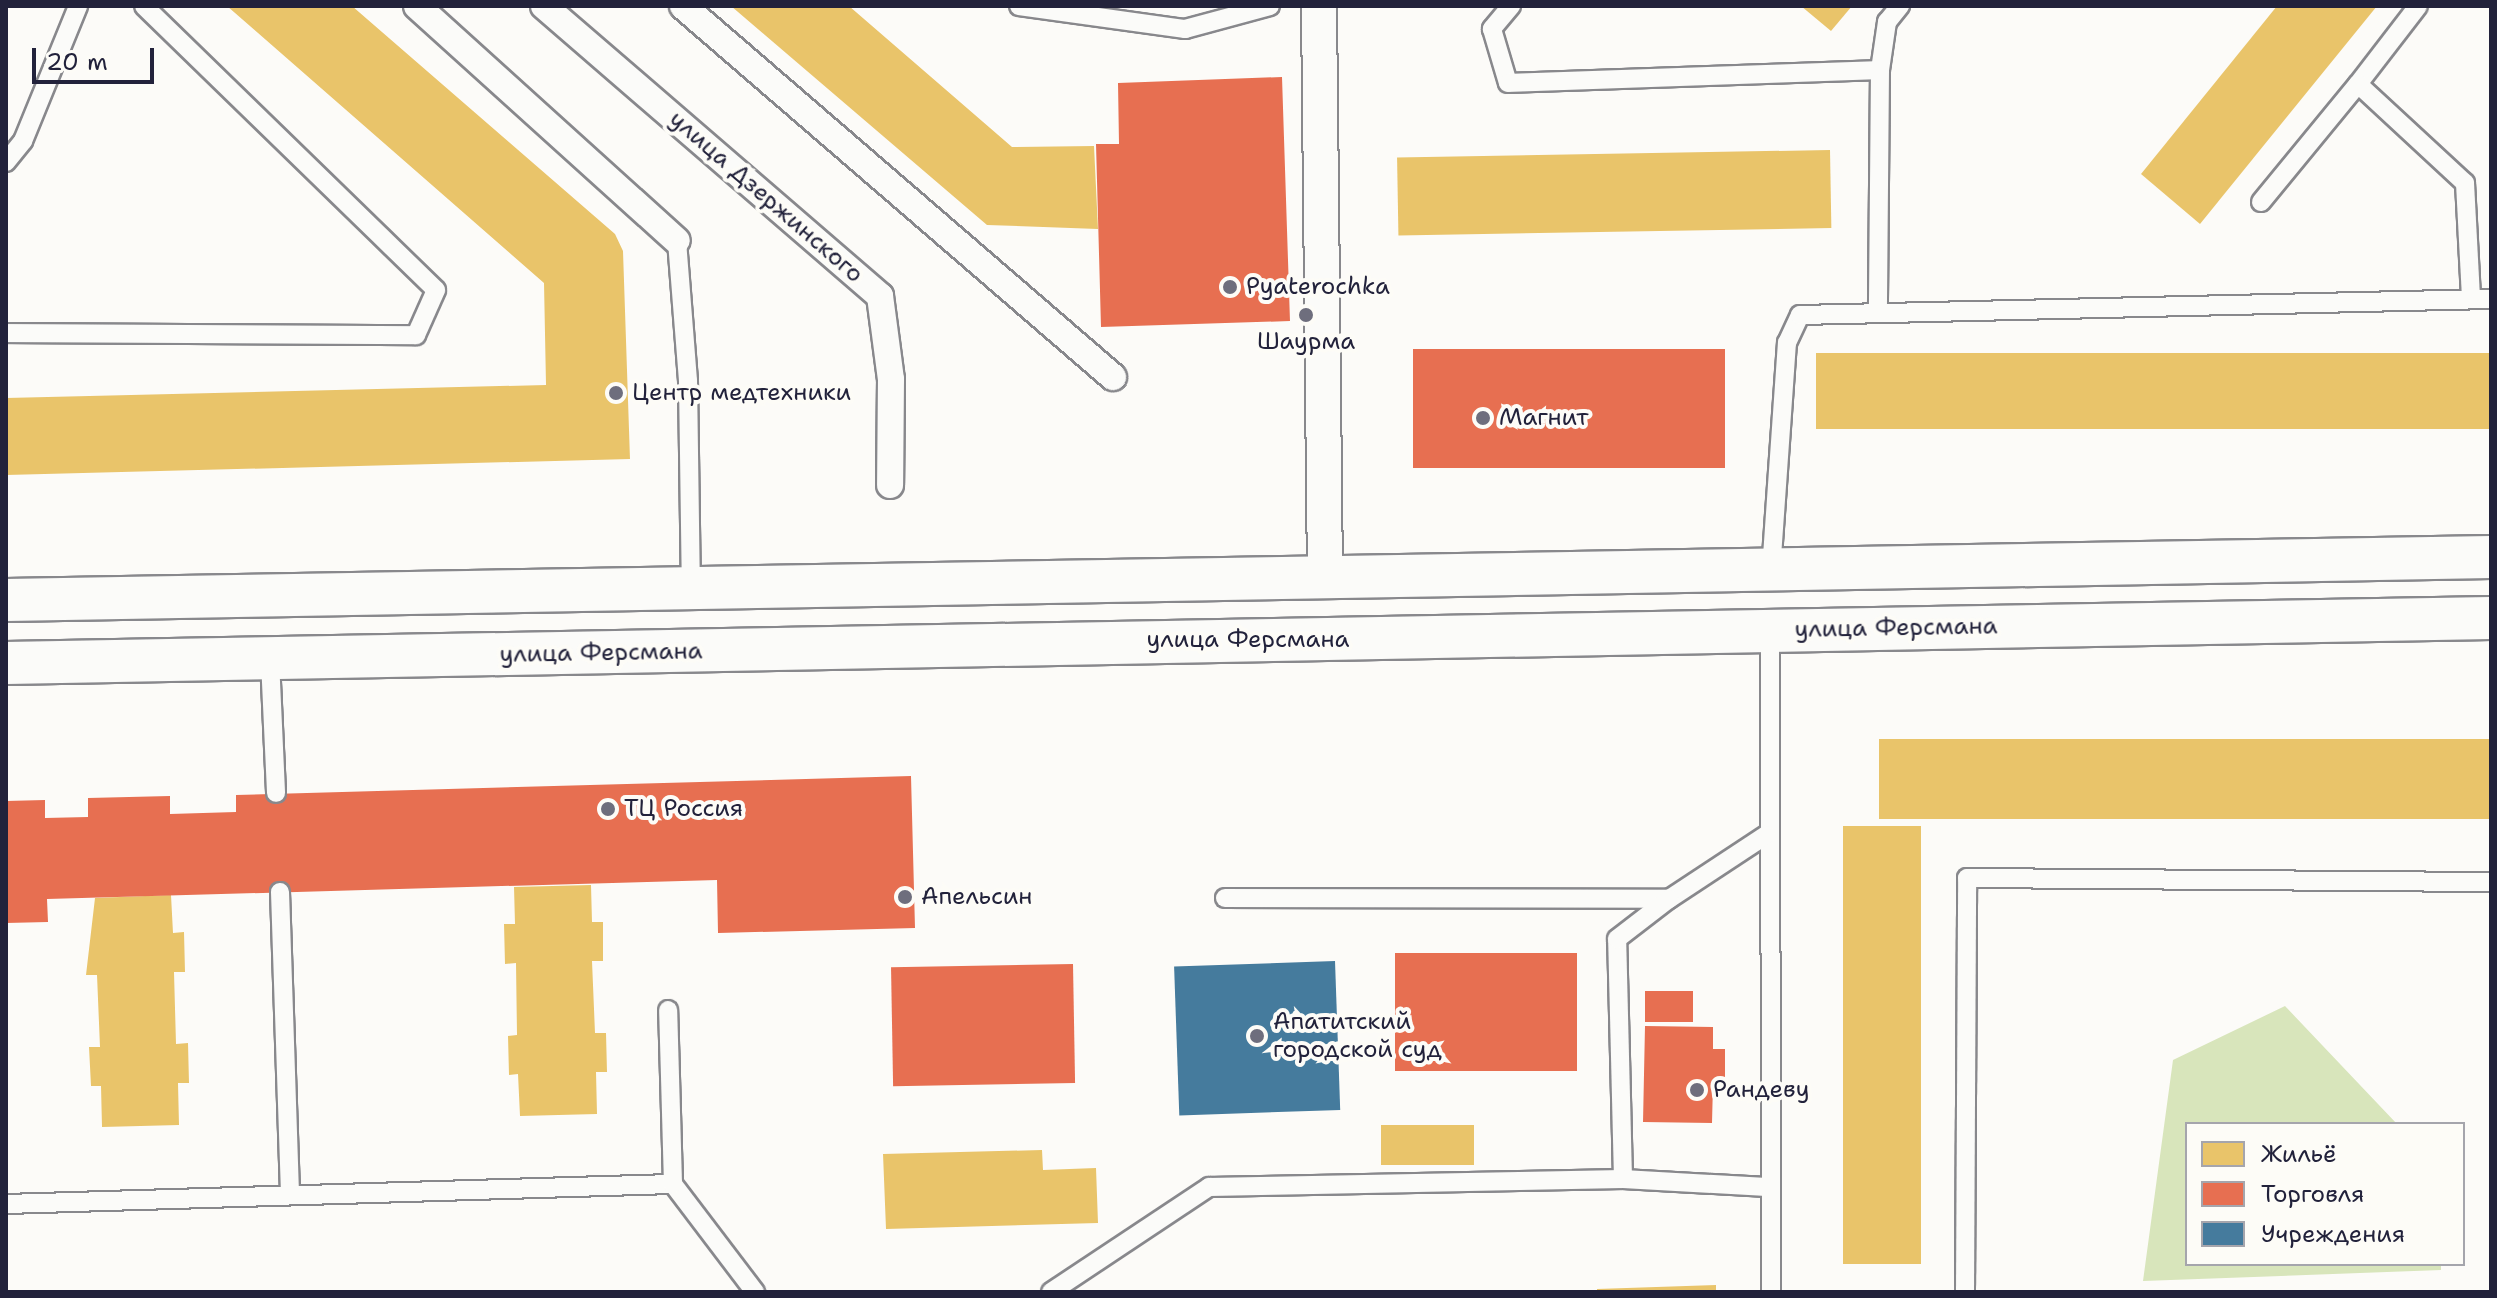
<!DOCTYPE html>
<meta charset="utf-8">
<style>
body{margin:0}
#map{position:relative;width:2497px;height:1298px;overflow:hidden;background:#fcfbf8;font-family:"Shantell Sans",sans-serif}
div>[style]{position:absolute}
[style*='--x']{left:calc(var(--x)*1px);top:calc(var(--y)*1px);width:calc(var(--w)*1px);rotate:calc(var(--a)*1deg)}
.green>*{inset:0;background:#d8e5bb}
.homes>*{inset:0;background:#e9c46a;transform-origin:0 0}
.shops>*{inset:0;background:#e76f51;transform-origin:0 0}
.public>*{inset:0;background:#457b9d;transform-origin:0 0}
.roads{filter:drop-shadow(2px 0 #88888c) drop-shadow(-2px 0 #88888c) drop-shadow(0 2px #88888c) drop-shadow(0 -2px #88888c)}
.service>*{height:18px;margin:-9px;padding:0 9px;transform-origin:9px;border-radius:9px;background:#fbfbf9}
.pedestrian>*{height:26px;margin:-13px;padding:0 13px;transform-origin:13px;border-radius:13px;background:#fbfbf9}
.minor>*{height:34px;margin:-17px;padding:0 17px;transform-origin:17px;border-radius:17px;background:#fbfbf9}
.tertiary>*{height:42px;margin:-21px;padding:0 21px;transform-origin:21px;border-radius:21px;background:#fbfbf9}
.dots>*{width:22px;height:22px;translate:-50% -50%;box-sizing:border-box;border:4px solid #fdfcf7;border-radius:50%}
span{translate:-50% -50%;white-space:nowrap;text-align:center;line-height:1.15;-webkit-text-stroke:8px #fdfcf7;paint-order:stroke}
.street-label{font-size:24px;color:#22223b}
.poi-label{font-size:24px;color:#22223b}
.left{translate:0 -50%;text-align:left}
.frame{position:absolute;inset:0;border:8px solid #22223b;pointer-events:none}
.legend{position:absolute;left:2185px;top:1122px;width:280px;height:144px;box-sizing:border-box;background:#fdfcf7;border:2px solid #a5a5ac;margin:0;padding:10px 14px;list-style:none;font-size:24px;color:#22223b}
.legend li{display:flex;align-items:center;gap:16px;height:40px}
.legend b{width:40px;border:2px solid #a5a5ac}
.scale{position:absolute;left:32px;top:48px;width:122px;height:36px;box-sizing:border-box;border:4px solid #22223b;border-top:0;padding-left:10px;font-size:24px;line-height:28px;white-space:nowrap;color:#22223b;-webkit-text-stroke:6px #fdfcf7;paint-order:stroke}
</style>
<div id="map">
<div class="green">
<div style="clip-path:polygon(2285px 1006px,2397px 1124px,2187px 1124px,2187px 1264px,2441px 1264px,2441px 1270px,2143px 1281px,2173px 1060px)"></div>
</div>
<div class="homes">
<div style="clip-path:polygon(227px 6px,352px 6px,615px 234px,623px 251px,630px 459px,6px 475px,6px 398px,546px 385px,544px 283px)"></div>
<div style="clip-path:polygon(731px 6px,849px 6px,1012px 147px,1094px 146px,1098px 229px,987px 225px)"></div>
<div style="clip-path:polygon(1801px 6px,1852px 6px,1831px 31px)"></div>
<div style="clip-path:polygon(2277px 6px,2377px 6px,2200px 224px,2141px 174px)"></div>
<div style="left:1830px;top:150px;width:78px;height:433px;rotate:89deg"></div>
<div style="left:2491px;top:353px;width:76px;height:675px;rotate:90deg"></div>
<div style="left:2491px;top:739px;width:80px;height:612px;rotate:90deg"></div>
<div style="left:1843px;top:826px;width:78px;height:438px"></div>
<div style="clip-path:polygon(591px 885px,592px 922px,603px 922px,603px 961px,592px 961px,595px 1033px,606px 1033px,607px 1072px,596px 1072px,597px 1114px,520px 1116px,518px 1074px,509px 1075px,508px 1036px,517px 1035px,516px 963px,505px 964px,504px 924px,515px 924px,514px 887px)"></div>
<div style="clip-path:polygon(171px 895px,173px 933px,184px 932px,185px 972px,174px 972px,176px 1044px,188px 1043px,189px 1083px,178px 1083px,179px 1125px,102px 1127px,101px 1086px,91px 1086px,89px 1047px,100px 1047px,97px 975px,86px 975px,95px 898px)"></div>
<div style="left:1381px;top:1125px;width:93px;height:40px"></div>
<div style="clip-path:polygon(1042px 1150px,1043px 1170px,1096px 1168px,1098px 1223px,886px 1229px,883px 1154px)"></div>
<div style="clip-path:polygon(1716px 1285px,1716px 1292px,1597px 1292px,1597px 1289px)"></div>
</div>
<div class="shops">
<div style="clip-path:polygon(1282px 77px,1290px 321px,1101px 327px,1096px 144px,1119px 144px,1118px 83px)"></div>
<div style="left:1725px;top:349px;width:119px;height:312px;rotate:90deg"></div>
<div style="clip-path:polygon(911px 776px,915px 928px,718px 933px,717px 880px,47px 899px,48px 922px,6px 923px,6px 801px,45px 800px,45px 818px,88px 817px,88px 798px,170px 796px,170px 814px,236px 812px,236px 795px)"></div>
<div style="left:1577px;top:953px;width:118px;height:182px;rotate:90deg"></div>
<div style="left:1073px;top:964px;width:119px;height:182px;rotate:89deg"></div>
<div style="left:1645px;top:991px;width:48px;height:31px"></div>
<div style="clip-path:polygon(1645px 1026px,1713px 1027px,1713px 1049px,1725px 1049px,1725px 1085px,1713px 1084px,1712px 1123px,1643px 1122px)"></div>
</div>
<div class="public">
<div style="left:1335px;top:961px;width:149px;height:161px;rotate:88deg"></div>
</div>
<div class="roads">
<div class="service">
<div style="--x:1019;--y:6;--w:168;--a:7.9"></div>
<div style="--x:1185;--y:29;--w:88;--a:-15.1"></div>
<div style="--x:1511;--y:6;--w:30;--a:130"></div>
<div style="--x:1492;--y:29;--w:56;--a:73.5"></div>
<div style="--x:1508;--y:83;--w:372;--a:-2"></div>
<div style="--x:1880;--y:70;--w:238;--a:90.5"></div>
<div style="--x:1880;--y:70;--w:49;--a:-81.7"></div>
<div style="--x:1887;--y:22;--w:21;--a:-51"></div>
<div style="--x:2358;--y:84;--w:98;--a:-52.4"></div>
<div style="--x:6;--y:162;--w:27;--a:-51"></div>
<div style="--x:23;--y:141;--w:146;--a:-67.8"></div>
<div style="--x:2261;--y:202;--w:153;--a:-50.6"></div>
<div style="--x:2358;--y:84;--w:146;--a:42.8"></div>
<div style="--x:2465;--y:183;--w:116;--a:87"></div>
<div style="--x:677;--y:241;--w:140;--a:85.5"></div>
<div style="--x:688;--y:381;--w:208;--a:89.2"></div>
<div style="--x:6;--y:333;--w:410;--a:0.3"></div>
<div style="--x:416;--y:335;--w:49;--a:-66"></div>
<div style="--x:436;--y:290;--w:407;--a:-135.8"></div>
<div style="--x:1771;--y:571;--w:229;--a:-86"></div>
<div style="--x:1787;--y:343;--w:31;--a:-65"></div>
<div style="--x:1800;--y:315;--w:691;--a:-1.33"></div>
<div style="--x:1770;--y:630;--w:662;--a:89.91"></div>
<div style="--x:270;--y:660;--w:133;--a:87.4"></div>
<div style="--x:280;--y:892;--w:302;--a:88.1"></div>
<div style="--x:1225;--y:898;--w:444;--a:0.1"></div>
<div style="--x:1669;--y:899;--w:116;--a:-33.4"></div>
<div style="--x:1623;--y:1179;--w:240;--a:-91.4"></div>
<div style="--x:1617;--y:939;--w:66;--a:-37.6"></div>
<div style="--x:673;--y:1184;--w:136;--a:52.8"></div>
<div style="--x:6;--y:1204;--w:667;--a:-1.72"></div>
<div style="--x:673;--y:1184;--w:174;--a:-91.6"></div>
<div style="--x:1051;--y:1292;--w:190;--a:-33.6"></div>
<div style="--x:1209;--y:1187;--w:414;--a:-1.1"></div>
<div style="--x:1623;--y:1179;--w:144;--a:3.2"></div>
<div style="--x:1965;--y:1292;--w:414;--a:-89.7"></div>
<div style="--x:1967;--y:878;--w:524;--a:0.44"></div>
</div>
<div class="pedestrian">
<div style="--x:417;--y:6;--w:350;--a:42.1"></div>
<div style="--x:544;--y:6;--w:444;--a:40.8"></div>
<div style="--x:880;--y:296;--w:84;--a:82.5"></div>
<div style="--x:891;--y:379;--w:106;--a:90.5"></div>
<div style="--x:683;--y:6;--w:568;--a:40.79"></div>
</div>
<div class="minor">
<div style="--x:1319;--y:6;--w:572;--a:89.4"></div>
</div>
<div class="tertiary">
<div style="--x:6;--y:600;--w:2485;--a:-0.99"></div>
<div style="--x:6;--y:663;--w:2485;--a:-1.04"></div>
</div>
</div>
<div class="dots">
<div style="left:1230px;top:287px;background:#6e6e7d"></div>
<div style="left:1306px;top:315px;background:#6e6e7d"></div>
<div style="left:616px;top:393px;background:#6e6e7d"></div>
<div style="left:1483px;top:418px;background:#6e6e7d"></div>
<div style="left:608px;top:809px;background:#6e6e7d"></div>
<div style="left:905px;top:897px;background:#6e6e7d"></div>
<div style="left:1257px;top:1036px;background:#6e6e7d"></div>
<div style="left:1697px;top:1090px;background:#6e6e7d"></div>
</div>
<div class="street-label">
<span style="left:766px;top:197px;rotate:41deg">улица Дзержинского</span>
<span style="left:1896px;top:628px;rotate:-1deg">улица Ферсмана</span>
<span style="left:1248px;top:640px">улица Ферсмана</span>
<span style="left:601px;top:653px;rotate:-1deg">улица Ферсмана</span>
</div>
<div class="poi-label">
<span class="left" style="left:1246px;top:287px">Pyaterochka</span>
<span style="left:1306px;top:342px">Шаурма</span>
<span class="left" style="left:632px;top:393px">Центр медтехники</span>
<span class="left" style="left:1499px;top:418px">Магнит</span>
<span class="left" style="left:624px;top:809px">ТЦ Россия</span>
<span class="left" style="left:921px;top:897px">Апельсин</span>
<span class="left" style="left:1273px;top:1036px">Апатитский<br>городской суд</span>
<span class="left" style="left:1713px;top:1090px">Рандеву</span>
</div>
<div class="frame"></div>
<ul class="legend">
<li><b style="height:22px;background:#e9c46a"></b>Жильё</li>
<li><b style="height:22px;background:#e76f51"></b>Торговля</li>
<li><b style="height:22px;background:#457b9d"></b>Учреждения</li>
</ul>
<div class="scale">20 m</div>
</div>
